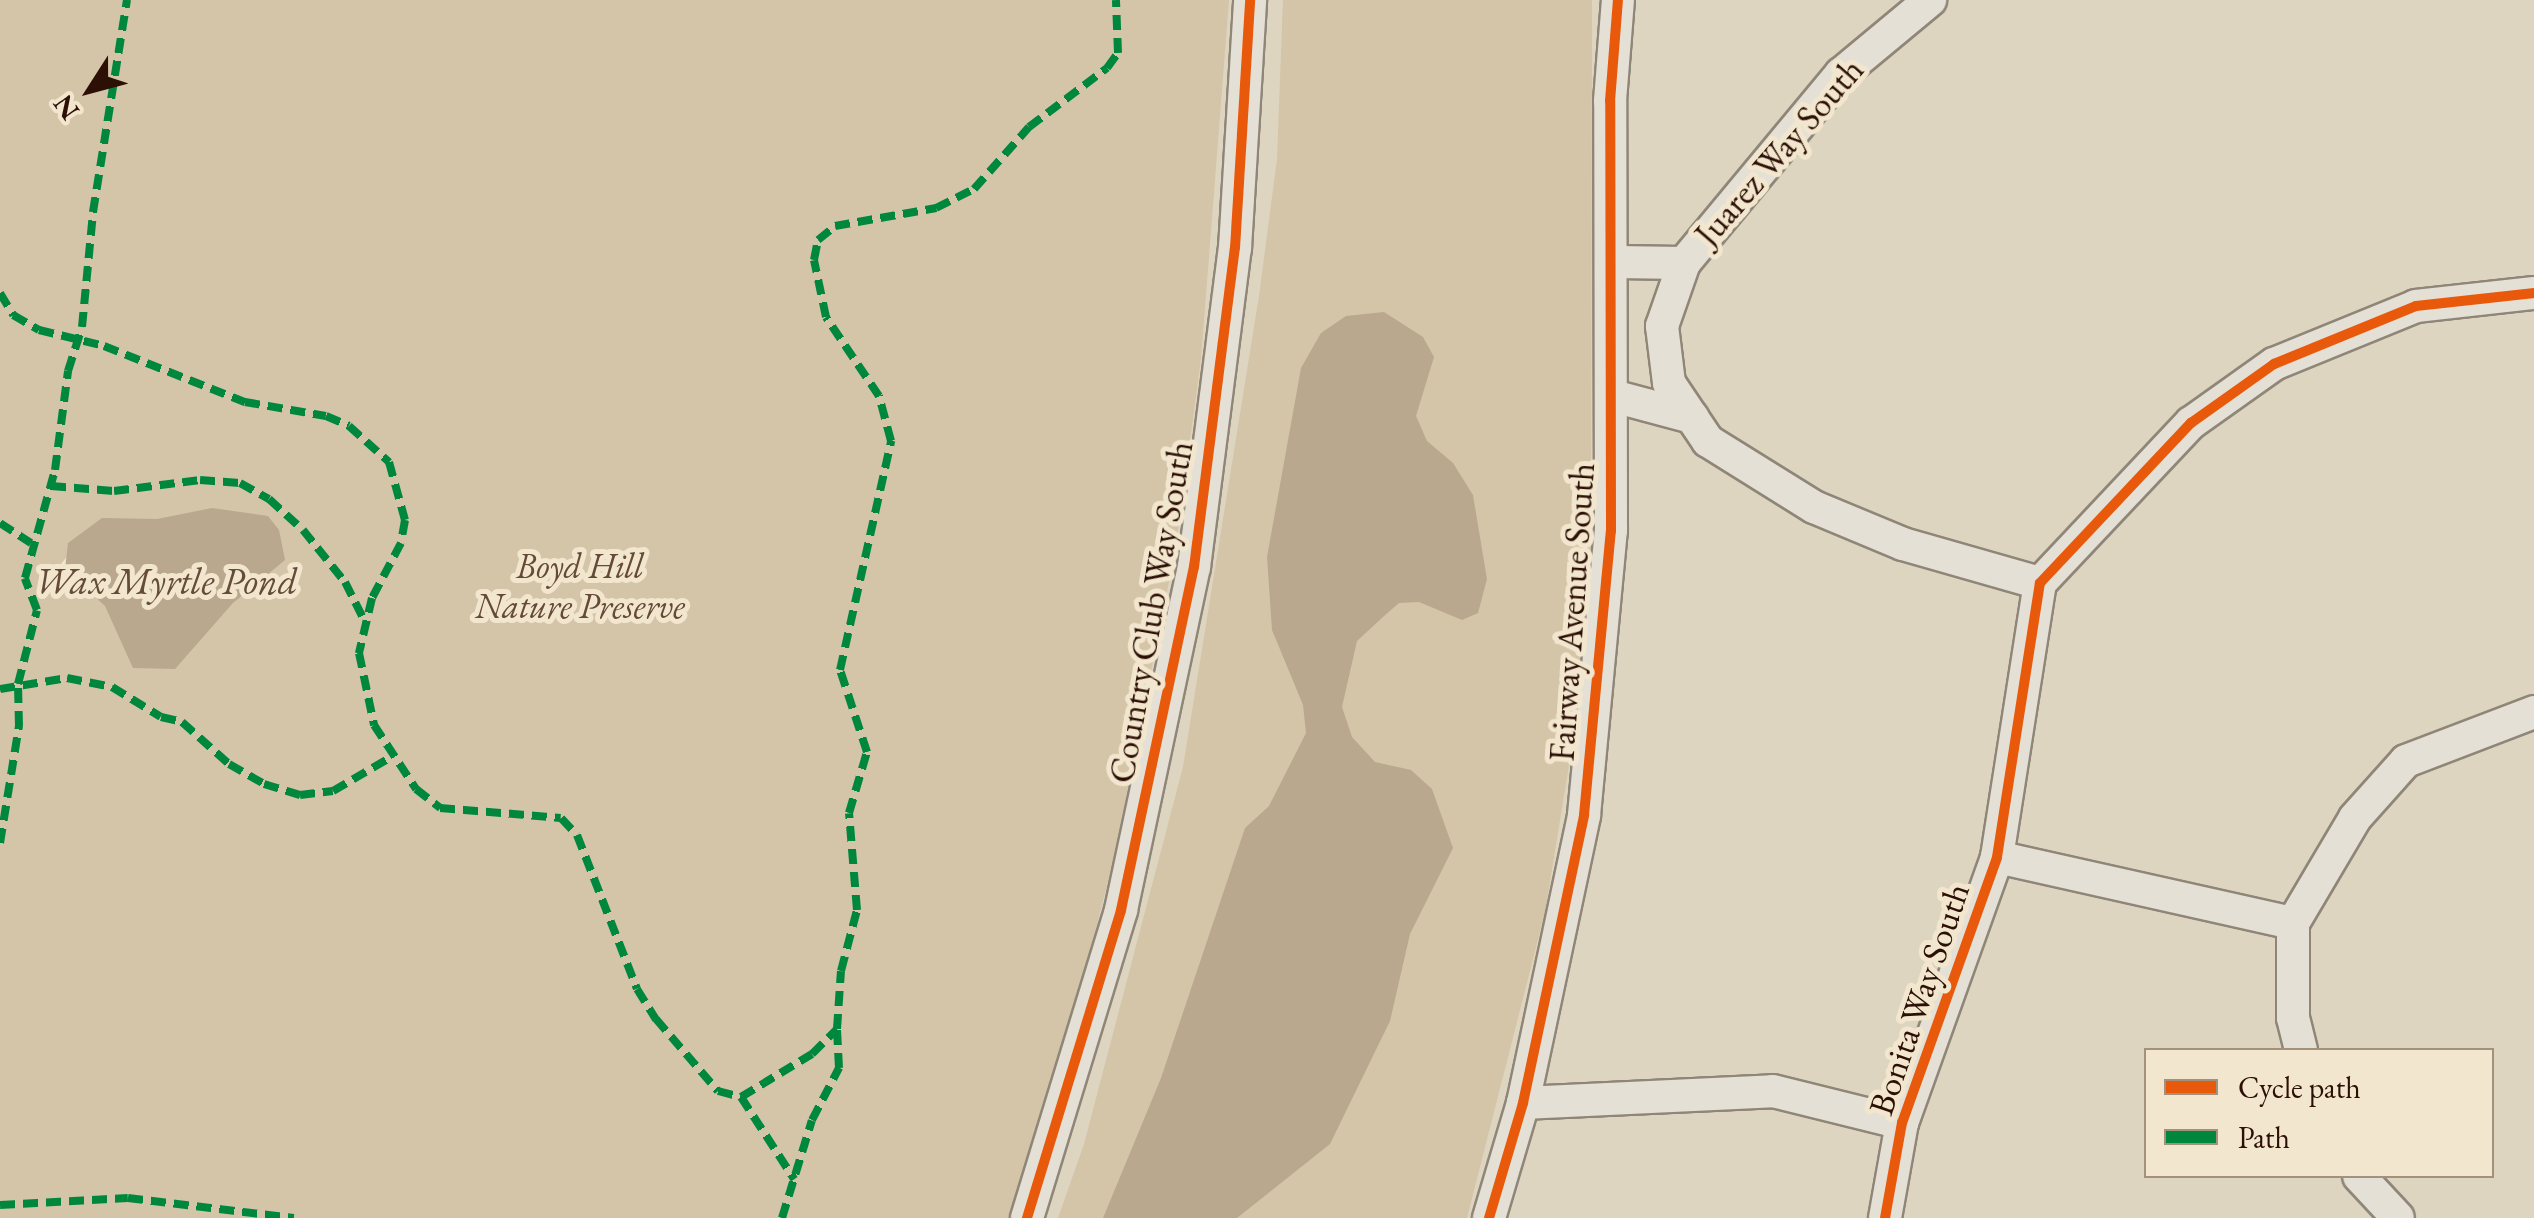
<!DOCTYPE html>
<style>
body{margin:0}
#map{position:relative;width:2534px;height:1218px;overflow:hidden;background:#ded5c0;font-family:"EB Garamond",serif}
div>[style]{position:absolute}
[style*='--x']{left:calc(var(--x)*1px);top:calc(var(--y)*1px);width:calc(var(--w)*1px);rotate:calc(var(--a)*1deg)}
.green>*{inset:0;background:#d4c4a8}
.water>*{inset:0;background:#baa88e}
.roads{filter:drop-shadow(2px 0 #8f8678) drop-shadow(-2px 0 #8f8678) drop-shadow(0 2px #8f8678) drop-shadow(0 -2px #8f8678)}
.minor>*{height:32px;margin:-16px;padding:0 16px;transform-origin:16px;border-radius:16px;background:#e5e0d6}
.quiet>*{height:8px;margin-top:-4px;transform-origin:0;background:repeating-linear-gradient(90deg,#00873e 0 15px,transparent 0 23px)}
.cycleway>*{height:10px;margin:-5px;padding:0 5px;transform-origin:5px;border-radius:5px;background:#e8590c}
span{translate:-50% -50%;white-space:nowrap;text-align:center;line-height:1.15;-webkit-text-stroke:10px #f2e7ce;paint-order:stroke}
.street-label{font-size:35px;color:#2c0f05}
.park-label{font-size:35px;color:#644a37;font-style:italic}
.water-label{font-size:38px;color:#654b39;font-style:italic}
.legend{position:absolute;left:2144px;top:1048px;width:350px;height:130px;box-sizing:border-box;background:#f2e7ce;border:2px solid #a3917e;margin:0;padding:12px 18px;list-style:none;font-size:30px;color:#2c0f05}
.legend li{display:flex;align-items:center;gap:20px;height:50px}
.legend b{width:50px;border:2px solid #a3917e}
.north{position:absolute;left:40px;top:40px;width:100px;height:100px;-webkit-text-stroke:8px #f2e7ce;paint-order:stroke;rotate:234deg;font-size:28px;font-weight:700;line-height:40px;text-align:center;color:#2c0f05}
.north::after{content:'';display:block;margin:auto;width:35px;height:45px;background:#2c0f05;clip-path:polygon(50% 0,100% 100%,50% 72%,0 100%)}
</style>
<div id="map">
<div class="green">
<div style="clip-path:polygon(0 0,1229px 0,1201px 359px,1176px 546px,1114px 858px,1067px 1041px,1011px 1218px,0 1218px)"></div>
<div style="clip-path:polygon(1283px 0,1592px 0,1591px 564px,1574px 735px,1545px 912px,1467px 1218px,1058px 1218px,1084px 1144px,1183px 767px,1259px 296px,1277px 159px)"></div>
</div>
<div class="water">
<div style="clip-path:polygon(1384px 312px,1423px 337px,1434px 357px,1416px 416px,1427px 441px,1453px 463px,1473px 495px,1487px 579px,1478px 613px,1462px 620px,1419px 602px,1399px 603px,1384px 616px,1357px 641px,1342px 707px,1352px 737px,1375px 762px,1411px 770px,1432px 789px,1453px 848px,1410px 934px,1390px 1021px,1330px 1144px,1237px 1218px,1103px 1218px,1161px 1078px,1245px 828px,1269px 806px,1306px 733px,1303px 705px,1272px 630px,1267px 557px,1301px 368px,1321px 333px,1346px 316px)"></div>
<div style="clip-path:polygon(212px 508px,268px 516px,279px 530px,285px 560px,233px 603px,175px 669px,133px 668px,105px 606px,65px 569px,68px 543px,102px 518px,157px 519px)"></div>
</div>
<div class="roads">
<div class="minor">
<div style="--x:1615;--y:262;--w:69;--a:0.8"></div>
<div style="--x:1684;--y:263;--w:246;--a:-50.3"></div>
<div style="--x:1841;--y:74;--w:116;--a:-39.7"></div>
<div style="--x:1684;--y:263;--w:67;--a:109.2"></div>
<div style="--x:1662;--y:326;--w:57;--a:83"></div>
<div style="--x:1669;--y:383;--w:70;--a:56.1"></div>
<div style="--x:1708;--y:441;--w:125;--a:31.9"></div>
<div style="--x:1814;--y:507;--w:96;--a:22.6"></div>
<div style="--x:1903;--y:544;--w:142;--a:15.9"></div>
<div style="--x:1613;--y:396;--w:82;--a:14.9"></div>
<div style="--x:1997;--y:857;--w:303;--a:12.6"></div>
<div style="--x:2301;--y:1050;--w:33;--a:-104"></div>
<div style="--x:2293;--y:1018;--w:95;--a:-90"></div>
<div style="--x:2293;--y:923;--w:122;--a:-59.4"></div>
<div style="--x:2355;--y:818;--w:76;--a:-48.2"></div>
<div style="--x:2406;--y:761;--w:137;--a:-20.9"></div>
<div style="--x:1523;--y:1103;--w:250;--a:-2.7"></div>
<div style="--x:1773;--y:1091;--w:133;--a:13.9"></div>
<div style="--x:2359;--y:1176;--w:57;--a:47.1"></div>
<div style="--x:1027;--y:1218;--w:322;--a:-73"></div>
<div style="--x:1121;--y:910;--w:351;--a:-78"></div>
<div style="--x:1194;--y:567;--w:322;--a:-82.7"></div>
<div style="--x:1235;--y:248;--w:248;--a:-86.5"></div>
<div style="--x:1489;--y:1218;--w:120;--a:-73.5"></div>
<div style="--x:1523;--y:1103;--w:294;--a:-78"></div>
<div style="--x:1584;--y:815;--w:285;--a:-84.6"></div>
<div style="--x:1611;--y:531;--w:430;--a:-90.1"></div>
<div style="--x:1610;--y:101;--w:101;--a:-85.5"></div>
<div style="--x:1885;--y:1218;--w:97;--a:-79.9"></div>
<div style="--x:1902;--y:1123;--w:282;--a:-70.3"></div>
<div style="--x:1997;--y:857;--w:277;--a:-81.1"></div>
<div style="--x:2040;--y:583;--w:220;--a:-46.7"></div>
<div style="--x:2191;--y:423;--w:102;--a:-35.4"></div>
<div style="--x:2274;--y:364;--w:153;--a:-22.2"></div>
<div style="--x:2416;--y:306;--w:119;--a:-6.3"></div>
</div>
</div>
<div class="quiet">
<div style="--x:0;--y:293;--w:26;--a:59"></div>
<div style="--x:13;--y:315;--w:30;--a:30"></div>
<div style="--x:39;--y:330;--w:67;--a:13.8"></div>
<div style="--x:104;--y:346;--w:152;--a:21.7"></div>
<div style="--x:245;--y:402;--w:82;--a:9.8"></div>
<div style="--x:326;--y:416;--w:25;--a:23"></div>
<div style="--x:349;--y:426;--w:54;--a:42"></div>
<div style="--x:389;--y:462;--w:60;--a:74.6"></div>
<div style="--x:405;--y:520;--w:23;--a:100"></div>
<div style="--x:401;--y:543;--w:62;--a:117.8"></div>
<div style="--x:372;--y:598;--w:57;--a:103.3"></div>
<div style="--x:359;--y:653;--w:74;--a:78.2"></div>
<div style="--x:374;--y:725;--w:77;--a:56.7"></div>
<div style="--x:416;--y:789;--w:31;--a:38"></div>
<div style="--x:440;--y:808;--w:121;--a:4.7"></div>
<div style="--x:561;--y:818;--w:23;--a:47"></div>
<div style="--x:577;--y:835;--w:165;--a:68.7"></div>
<div style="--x:637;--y:989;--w:36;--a:58"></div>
<div style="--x:656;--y:1019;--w:95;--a:49.3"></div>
<div style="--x:718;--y:1091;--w:24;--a:15"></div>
<div style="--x:741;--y:1097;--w:83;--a:-31.2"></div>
<div style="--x:812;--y:1054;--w:35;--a:-45"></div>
<div style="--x:837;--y:1029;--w:58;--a:-86.1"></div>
<div style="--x:841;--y:971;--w:63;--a:-75.3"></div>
<div style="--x:857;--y:910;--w:97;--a:-94.7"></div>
<div style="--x:849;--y:813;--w:64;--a:-73.6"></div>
<div style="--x:867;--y:752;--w:86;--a:-108.2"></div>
<div style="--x:840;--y:670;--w:235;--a:-77.4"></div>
<div style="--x:891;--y:441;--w:47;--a:-104.9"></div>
<div style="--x:879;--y:396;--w:95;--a:-123.9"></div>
<div style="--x:826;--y:317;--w:58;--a:-101.9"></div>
<div style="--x:814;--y:260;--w:20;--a:-79"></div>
<div style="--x:818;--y:240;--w:22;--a:-39"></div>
<div style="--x:835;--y:226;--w:103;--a:-10.1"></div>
<div style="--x:936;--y:208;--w:42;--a:-26.6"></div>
<div style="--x:974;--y:189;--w:83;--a:-48.4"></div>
<div style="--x:1029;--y:127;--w:98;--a:-37.1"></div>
<div style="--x:1107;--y:68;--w:19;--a:-54"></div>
<div style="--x:1118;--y:53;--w:53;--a:-92.2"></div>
<div style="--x:51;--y:486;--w:63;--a:4.5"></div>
<div style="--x:114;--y:491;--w:87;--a:-7.3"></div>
<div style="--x:200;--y:480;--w:40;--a:4.3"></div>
<div style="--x:240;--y:483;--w:33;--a:29"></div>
<div style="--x:269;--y:499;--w:46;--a:42.4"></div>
<div style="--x:303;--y:530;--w:67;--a:51.1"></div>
<div style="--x:345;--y:582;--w:42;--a:63.4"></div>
<div style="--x:0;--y:523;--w:37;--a:33"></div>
<div style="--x:0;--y:689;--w:68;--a:-9.3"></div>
<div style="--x:67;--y:678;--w:46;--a:11.3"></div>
<div style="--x:112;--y:687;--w:57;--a:31.5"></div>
<div style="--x:161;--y:717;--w:22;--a:13"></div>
<div style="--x:182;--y:722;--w:63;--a:41.8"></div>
<div style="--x:229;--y:764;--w:40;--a:29.7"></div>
<div style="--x:264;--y:784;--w:38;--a:17"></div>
<div style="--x:300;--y:795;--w:33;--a:-7"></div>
<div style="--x:333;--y:791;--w:69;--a:-30.3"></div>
<div style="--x:0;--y:843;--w:119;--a:-80.8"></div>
<div style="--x:19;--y:726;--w:42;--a:-91.4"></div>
<div style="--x:18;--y:684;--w:76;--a:-75.6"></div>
<div style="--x:37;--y:610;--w:34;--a:-111"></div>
<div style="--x:25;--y:578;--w:112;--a:-74.5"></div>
<div style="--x:55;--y:470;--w:100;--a:-82.5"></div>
<div style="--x:68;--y:371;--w:46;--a:-72.3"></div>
<div style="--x:82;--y:327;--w:116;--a:-84.5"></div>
<div style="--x:93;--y:212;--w:215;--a:-80.9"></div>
<div style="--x:741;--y:1097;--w:98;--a:57.1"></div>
<div style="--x:0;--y:1205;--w:128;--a:-3.1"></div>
<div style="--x:128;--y:1198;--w:167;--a:6.9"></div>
<div style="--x:782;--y:1218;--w:102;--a:-73"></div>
<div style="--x:812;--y:1120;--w:59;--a:-62.6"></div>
<div style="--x:839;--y:1068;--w:39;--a:-93"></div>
</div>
<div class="cycleway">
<div style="--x:1027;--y:1218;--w:322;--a:-73"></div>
<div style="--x:1121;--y:910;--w:351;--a:-78"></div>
<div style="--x:1194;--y:567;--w:322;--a:-82.7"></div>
<div style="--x:1235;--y:248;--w:248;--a:-86.5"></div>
<div style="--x:1489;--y:1218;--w:120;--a:-73.5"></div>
<div style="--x:1523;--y:1103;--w:294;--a:-78"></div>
<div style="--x:1584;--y:815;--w:285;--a:-84.6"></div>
<div style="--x:1611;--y:531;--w:430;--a:-90.1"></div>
<div style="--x:1610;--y:101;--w:101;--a:-85.5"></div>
<div style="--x:1885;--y:1218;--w:97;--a:-79.9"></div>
<div style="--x:1902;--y:1123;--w:282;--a:-70.3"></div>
<div style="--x:1997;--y:857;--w:277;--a:-81.1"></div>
<div style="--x:2040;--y:583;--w:220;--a:-46.7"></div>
<div style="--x:2191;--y:423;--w:102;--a:-35.4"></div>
<div style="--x:2274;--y:364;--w:153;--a:-22.2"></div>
<div style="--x:2416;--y:306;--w:119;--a:-6.3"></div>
</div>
<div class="street-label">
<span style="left:1779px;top:152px;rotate:-49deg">Juarez Way South</span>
<span style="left:1151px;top:612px;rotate:-80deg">Country Club Way South</span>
<span style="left:1572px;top:612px;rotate:-86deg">Fairway Avenue South</span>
<span style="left:1919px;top:999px;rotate:-71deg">Bonita Way South</span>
</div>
<div class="park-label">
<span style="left:580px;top:586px">Boyd Hill<br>Nature Preserve</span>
</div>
<div class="water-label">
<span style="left:166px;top:581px">Wax Myrtle Pond</span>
</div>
<ul class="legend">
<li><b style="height:12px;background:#e8590c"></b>Cycle path</li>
<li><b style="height:12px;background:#00873e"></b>Path</li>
</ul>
<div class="north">N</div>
</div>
